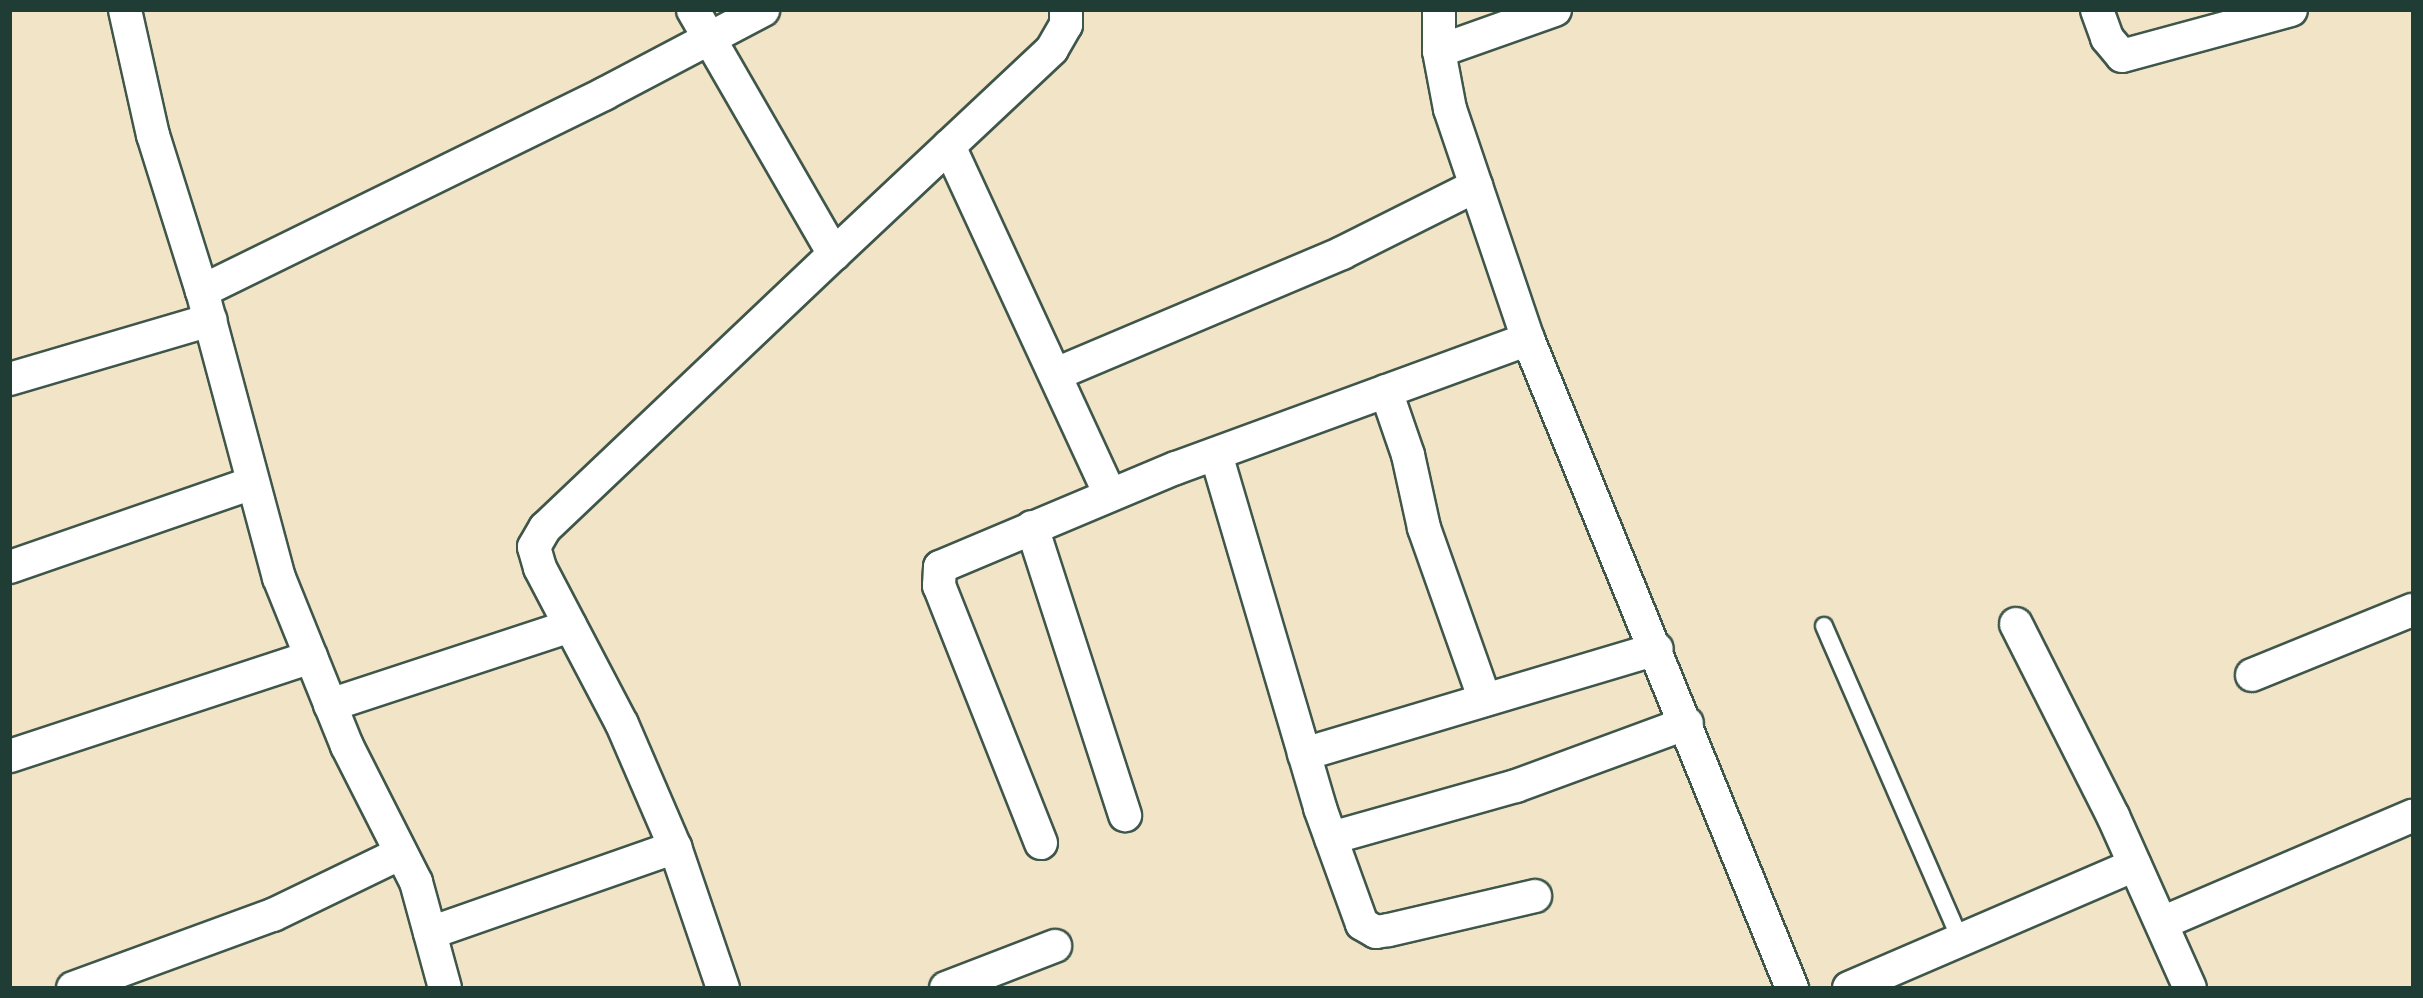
<!DOCTYPE html>
<style>
body{margin:0}
#map{position:relative;width:2423px;height:998px;overflow:hidden;background:#f2e4c7;font-family:Mynerve,sans-serif}
div>[style]{position:absolute}
[style*='--x']{left:calc(var(--x)*1px);top:calc(var(--y)*1px);width:calc(var(--w)*1px);rotate:calc(var(--a)*1deg)}
.roads{filter:drop-shadow(2px 0 #3f564a) drop-shadow(-2px 0 #3f564a) drop-shadow(0 2px #3f564a) drop-shadow(0 -2px #3f564a)}
.service>*{height:16px;margin:-8px;padding:0 8px;transform-origin:8px;border-radius:8px;background:#fff}
.minor>*{height:32px;margin:-16px;padding:0 16px;transform-origin:16px;border-radius:16px;background:#fff}
span{translate:-50% -50%;white-space:nowrap;text-align:center;line-height:1.15;-webkit-text-stroke:5px #fcf5e5;paint-order:stroke}
.frame{position:absolute;inset:0;border:12px solid #1f3d34;pointer-events:none}
</style>
<div id="map">
<div class="roads">
<div class="service">
<div style="--x:1824;--y:626;--w:341;--a:66.5"></div>
</div>
<div class="minor">
<div style="--x:125;--y:10;--w:128;--a:77.4"></div>
<div style="--x:153;--y:135;--w:164;--a:72.6"></div>
<div style="--x:693;--y:10;--w:282;--a:60"></div>
<div style="--x:834;--y:254;--w:398;--a:136.5"></div>
<div style="--x:545;--y:528;--w:22;--a:120"></div>
<div style="--x:534;--y:547;--w:22;--a:74"></div>
<div style="--x:540;--y:568;--w:176;--a:62.3"></div>
<div style="--x:622;--y:724;--w:134;--a:66.7"></div>
<div style="--x:675;--y:847;--w:149;--a:71.2"></div>
<div style="--x:1439;--y:10;--w:41;--a:90"></div>
<div style="--x:1439;--y:51;--w:59;--a:79.3"></div>
<div style="--x:1450;--y:109;--w:243;--a:71.3"></div>
<div style="--x:1528;--y:339;--w:701;--a:67.86"></div>
<div style="--x:2097;--y:10;--w:30;--a:70"></div>
<div style="--x:2107;--y:38;--w:23;--a:50"></div>
<div style="--x:2122;--y:56;--w:175;--a:-15.2"></div>
<div style="--x:1439;--y:51;--w:123;--a:-19.5"></div>
<div style="--x:949;--y:146;--w:384;--a:65.2"></div>
<div style="--x:834;--y:254;--w:299;--a:-43.2"></div>
<div style="--x:1052;--y:49;--w:28;--a:-60"></div>
<div style="--x:1066;--y:25;--w:15;--a:-90"></div>
<div style="--x:1056;--y:374;--w:311;--a:-22.9"></div>
<div style="--x:1342;--y:253;--w:150;--a:-26.6"></div>
<div style="--x:10;--y:379;--w:209;--a:-16.4"></div>
<div style="--x:1386;--y:391;--w:68;--a:71"></div>
<div style="--x:1408;--y:455;--w:75;--a:77.6"></div>
<div style="--x:1424;--y:528;--w:182;--a:70.5"></div>
<div style="--x:1216;--y:454;--w:369;--a:73.6"></div>
<div style="--x:1320;--y:808;--w:123;--a:70.1"></div>
<div style="--x:1362;--y:924;--w:16;--a:30"></div>
<div style="--x:1376;--y:932;--w:13;--a:-9"></div>
<div style="--x:1389;--y:930;--w:150;--a:-13.1"></div>
<div style="--x:1032;--y:527;--w:303;--a:72.1"></div>
<div style="--x:10;--y:567;--w:257;--a:-19.1"></div>
<div style="--x:2016;--y:624;--w:215;--a:63.2"></div>
<div style="--x:2113;--y:816;--w:188;--a:65.9"></div>
<div style="--x:2252;--y:675;--w:173;--a:-22.1"></div>
<div style="--x:330;--y:705;--w:253;--a:-18.2"></div>
<div style="--x:1304;--y:754;--w:368;--a:-16.6"></div>
<div style="--x:10;--y:756;--w:317;--a:-18.2"></div>
<div style="--x:1331;--y:838;--w:192;--a:-15.7"></div>
<div style="--x:1516;--y:786;--w:182;--a:-20.2"></div>
<div style="--x:1041;--y:843;--w:277;--a:-111.6"></div>
<div style="--x:939;--y:586;--w:19;--a:-87"></div>
<div style="--x:940;--y:567;--w:256;--a:-22.8"></div>
<div style="--x:1176;--y:468;--w:375;--a:-20.1"></div>
<div style="--x:2162;--y:923;--w:272;--a:-23.2"></div>
<div style="--x:430;--y:933;--w:260;--a:-19.3"></div>
<div style="--x:73;--y:988;--w:213;--a:-20.1"></div>
<div style="--x:273;--y:915;--w:142;--a:-25.8"></div>
<div style="--x:445;--y:988;--w:110;--a:-105.3"></div>
<div style="--x:416;--y:882;--w:153;--a:-116.9"></div>
<div style="--x:347;--y:746;--w:181;--a:-112"></div>
<div style="--x:279;--y:578;--w:297;--a:-105"></div>
<div style="--x:202;--y:291;--w:448;--a:-26.1"></div>
<div style="--x:604;--y:94;--w:180;--a:-27.8"></div>
<div style="--x:946;--y:988;--w:117;--a:-21.1"></div>
<div style="--x:1849;--y:988;--w:311;--a:-23.3"></div>
</div>
</div>
<div class="frame"></div>
</div>
